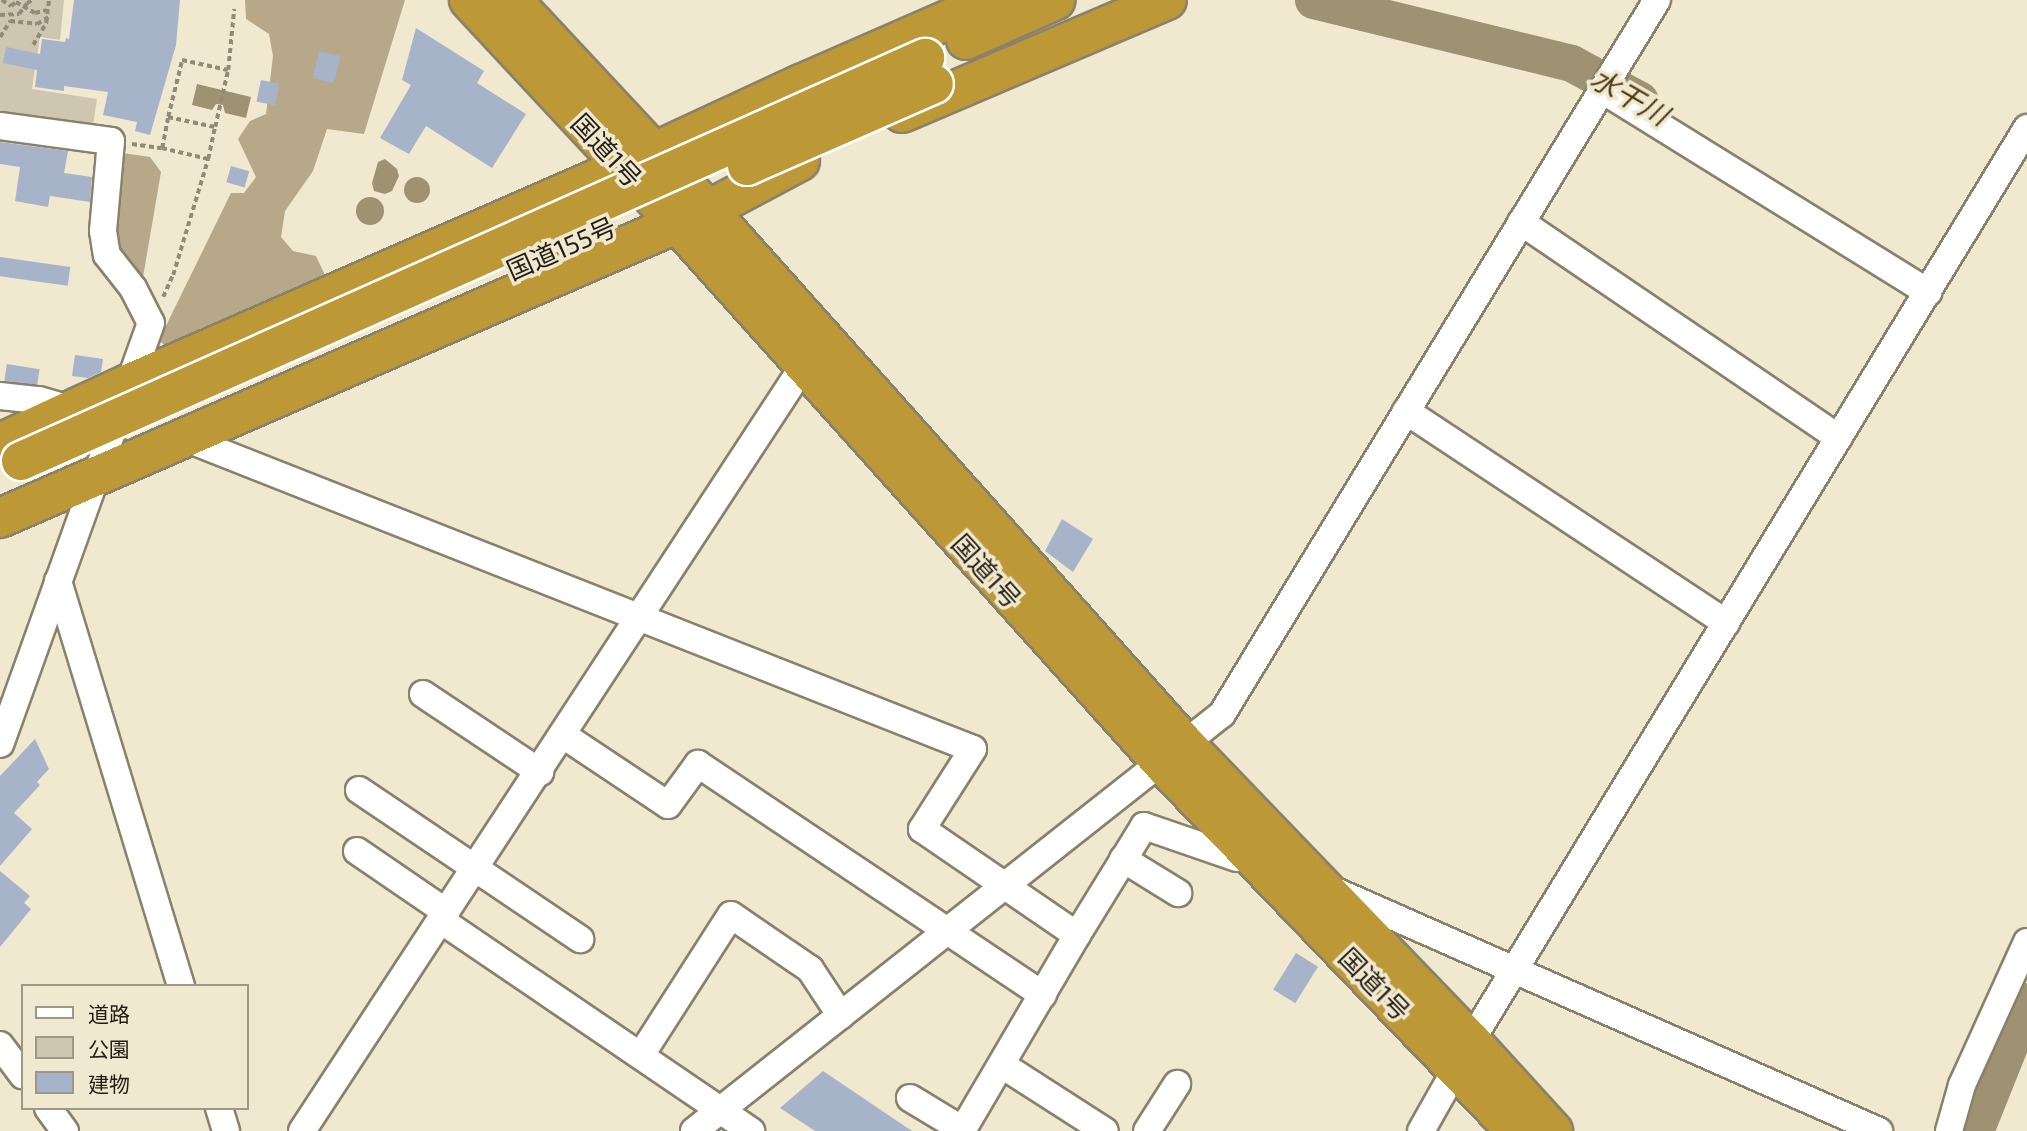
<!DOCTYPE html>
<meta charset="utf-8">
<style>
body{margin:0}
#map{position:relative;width:2027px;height:1131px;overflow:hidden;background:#f1e8d0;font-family:"Exo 2","Noto Sans JP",sans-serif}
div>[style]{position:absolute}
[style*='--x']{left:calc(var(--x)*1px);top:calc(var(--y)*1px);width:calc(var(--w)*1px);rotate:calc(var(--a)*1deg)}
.green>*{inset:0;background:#cec6b1}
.forest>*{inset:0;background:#b6a888}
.water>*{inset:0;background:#9f9272}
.round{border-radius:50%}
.river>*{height:37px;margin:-18.5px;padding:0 18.5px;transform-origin:18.5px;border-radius:18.5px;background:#9f9272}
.building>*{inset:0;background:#a7b3c8;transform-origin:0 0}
.path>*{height:3.5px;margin-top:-1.75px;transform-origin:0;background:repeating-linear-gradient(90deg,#908a79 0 5px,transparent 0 8.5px)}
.roads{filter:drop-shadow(2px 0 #8a816b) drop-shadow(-2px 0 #8a816b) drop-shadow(0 2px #8a816b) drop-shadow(0 -2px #8a816b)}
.minor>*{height:26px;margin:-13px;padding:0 13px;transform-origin:13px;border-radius:13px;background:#fff}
.highway>*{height:38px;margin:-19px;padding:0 19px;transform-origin:19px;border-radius:19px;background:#bc9836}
.bridges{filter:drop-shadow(2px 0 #fff) drop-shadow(-2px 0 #fff) drop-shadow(0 2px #fff) drop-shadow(0 -2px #fff)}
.highway-bridge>*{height:38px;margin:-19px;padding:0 19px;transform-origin:19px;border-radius:19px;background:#bc9836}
span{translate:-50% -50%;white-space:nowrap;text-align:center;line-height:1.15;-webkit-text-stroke:7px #f1e8d0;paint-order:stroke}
.street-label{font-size:26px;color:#211e15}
.water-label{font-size:28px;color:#4c3c12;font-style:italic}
.legend{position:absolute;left:21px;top:984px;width:228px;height:126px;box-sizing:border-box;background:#f1e8d0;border:2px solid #9e9785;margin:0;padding:9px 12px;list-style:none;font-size:21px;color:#211e15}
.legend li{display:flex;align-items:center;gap:14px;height:35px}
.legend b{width:35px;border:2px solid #9e9785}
</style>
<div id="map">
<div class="green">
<div style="clip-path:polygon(0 0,64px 0,60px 40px,40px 37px,32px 89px,97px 99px,92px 132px,0 117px)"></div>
</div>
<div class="forest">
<div style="clip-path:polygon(245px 0,405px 0,364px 134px,327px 129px,313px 171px,285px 211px,281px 237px,293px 251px,316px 256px,325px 275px,319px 286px,171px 352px,159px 340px,231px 193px,244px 193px,256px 177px,238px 139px,250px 121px,266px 114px,273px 56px,269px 34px,246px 19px)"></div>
<div style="clip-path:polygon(123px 153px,150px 157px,161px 172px,143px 277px,136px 283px,113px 252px)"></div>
</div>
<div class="water">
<div style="clip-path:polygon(197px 84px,251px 97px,246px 118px,225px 113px,223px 105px,216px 104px,212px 110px,192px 105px)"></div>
<div style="clip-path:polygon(385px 159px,397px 169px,399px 176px,392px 191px,385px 194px,374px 191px,372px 183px,378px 162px)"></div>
<div class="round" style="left:404px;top:177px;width:26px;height:26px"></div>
<div class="round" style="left:356px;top:197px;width:28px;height:28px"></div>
</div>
<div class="river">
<div style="--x:1313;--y:0;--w:266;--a:13.7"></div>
<div style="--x:1571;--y:63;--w:78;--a:28.2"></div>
<div style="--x:1975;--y:1131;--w:140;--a:-68.2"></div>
</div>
<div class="building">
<div style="clip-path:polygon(74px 0,180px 0,176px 45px,150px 135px,135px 131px,137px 122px,103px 115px,108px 92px,64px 86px,64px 91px,35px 87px,37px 70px,3px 63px,6px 47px,40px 54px,42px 39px,65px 42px,66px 38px,69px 39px)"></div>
<div style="clip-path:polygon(416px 28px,484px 71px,477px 83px,526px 114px,492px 168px,426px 126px,409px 154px,380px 138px,411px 85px,402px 80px)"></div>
<div style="left:319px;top:51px;width:22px;height:28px;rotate:13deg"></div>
<div style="left:261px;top:80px;width:19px;height:22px;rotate:12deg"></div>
<div style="clip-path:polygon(0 142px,68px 151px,64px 173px,92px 177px,90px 202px,50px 196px,48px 207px,15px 201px,20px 167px,0 164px)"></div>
<div style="left:231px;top:166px;width:19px;height:17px;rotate:16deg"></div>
<div style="left:0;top:257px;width:71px;height:19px;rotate:8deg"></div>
<div style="clip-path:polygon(75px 355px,103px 359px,101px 372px,88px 378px,72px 376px)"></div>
<div style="left:7px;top:364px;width:33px;height:17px;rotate:9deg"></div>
<div style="clip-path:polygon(1062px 519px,1093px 539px,1073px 572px,1045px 551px)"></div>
<div style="clip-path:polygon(35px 739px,49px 769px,37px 782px,40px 785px,14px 813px,32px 829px,0 866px,0 776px)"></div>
<div style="clip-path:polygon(0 871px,30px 896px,24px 903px,31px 909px,0 947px)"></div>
<div style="left:1296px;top:953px;width:26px;height:43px;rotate:32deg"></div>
<div style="clip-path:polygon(823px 1071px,912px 1131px,815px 1131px,780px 1108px)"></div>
</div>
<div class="path">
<div style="--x:2;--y:0;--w:11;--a:34"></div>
<div style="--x:11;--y:6;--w:6;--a:-39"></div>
<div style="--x:16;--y:2;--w:22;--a:30"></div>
<div style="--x:35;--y:13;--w:12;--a:-14"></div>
<div style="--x:0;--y:15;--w:19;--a:-3"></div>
<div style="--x:19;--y:14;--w:14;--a:-54"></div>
<div style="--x:27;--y:3;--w:7;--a:-27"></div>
<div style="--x:0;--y:37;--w:19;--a:-58"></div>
<div style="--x:10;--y:21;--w:27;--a:6"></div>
<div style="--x:37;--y:24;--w:13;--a:-32"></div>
<div style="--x:33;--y:45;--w:26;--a:-59"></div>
<div style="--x:46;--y:23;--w:23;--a:-83"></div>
<div style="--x:168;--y:117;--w:59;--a:-76.2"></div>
<div style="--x:182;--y:60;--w:47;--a:12.3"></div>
<div style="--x:132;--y:144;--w:30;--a:8"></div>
<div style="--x:162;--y:148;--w:32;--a:-79"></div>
<div style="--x:168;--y:117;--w:48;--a:12"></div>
<div style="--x:215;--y:127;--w:58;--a:-77.2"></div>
<div style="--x:228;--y:70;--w:61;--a:-84.4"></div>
<div style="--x:162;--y:148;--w:47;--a:13.4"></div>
<div style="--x:208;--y:159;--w:33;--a:-78"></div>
<div style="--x:163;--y:297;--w:24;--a:-66"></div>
<div style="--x:173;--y:275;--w:121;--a:-73.2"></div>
</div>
<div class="roads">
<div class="minor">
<div style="--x:1602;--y:90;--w:384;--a:31.8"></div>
<div style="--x:0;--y:126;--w:112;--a:7.7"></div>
<div style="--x:111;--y:141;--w:90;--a:95.1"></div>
<div style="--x:103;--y:231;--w:24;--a:81"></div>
<div style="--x:107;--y:255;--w:42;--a:51.8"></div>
<div style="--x:133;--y:288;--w:39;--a:63"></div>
<div style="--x:151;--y:323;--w:447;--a:109.7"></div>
<div style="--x:1521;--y:222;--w:384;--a:34.2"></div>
<div style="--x:0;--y:396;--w:39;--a:6"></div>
<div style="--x:39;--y:400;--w:35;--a:16"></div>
<div style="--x:1406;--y:411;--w:384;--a:33.5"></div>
<div style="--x:182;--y:437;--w:850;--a:21.53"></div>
<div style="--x:973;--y:749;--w:95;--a:122.5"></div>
<div style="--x:922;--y:829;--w:188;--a:34.4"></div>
<div style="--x:1077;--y:935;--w:227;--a:120.4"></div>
<div style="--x:58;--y:581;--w:423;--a:73.1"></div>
<div style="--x:423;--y:694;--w:141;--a:33.7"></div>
<div style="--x:563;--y:735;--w:126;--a:33.7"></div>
<div style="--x:668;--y:805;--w:51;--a:-53.8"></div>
<div style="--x:698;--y:764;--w:415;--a:33.8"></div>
<div style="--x:359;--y:790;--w:267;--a:34"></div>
<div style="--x:357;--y:851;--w:108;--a:34.4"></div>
<div style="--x:1123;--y:859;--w:65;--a:31.7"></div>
<div style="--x:1333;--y:890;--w:597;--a:23.82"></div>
<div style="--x:442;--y:921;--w:374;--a:34.2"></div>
<div style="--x:1077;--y:935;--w:128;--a:-58.4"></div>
<div style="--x:1144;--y:826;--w:98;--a:19"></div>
<div style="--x:1471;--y:1041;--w:1069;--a:-58.66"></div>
<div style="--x:0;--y:1045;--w:38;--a:53"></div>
<div style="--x:641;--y:1055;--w:166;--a:-57.3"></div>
<div style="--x:731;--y:915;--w:96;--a:34.4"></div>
<div style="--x:810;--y:969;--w:56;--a:56.6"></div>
<div style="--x:1002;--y:1065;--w:122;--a:32.7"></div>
<div style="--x:910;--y:1098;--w:62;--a:31.1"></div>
<div style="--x:48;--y:1108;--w:29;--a:54"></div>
<div style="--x:219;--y:1108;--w:24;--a:73"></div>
<div style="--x:302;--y:1131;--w:916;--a:-56.76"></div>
<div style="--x:694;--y:1131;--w:673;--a:-38.3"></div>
<div style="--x:1222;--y:714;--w:836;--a:-58.65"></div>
<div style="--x:1147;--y:1131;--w:56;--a:-57.4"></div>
<div style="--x:1421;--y:1131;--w:71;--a:-60.6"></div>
<div style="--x:1949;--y:1131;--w:48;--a:-74.2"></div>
<div style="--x:1962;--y:1085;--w:157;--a:-65.6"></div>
</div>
<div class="highway">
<div style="--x:469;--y:0;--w:304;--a:47"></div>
<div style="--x:676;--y:222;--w:727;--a:48.07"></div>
<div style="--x:1162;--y:763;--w:511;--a:46.11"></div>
<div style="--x:512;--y:0;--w:287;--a:47"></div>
<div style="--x:708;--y:210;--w:716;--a:48.23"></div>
<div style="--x:1185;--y:744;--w:412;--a:46.1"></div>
<div style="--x:1471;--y:1041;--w:122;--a:47.7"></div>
<div style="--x:966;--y:40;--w:98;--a:-24"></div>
<div style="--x:902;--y:113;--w:288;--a:-23.1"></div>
<div style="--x:0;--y:443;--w:143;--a:-24.8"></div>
<div style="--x:130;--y:383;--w:506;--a:-23.63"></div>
<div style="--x:594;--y:180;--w:228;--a:-24.9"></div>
<div style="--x:801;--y:84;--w:210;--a:-23.6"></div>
<div style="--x:0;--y:518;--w:772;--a:-23.51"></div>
<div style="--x:708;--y:210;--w:104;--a:-28"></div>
</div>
</div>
<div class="bridges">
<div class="highway-bridge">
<div style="--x:747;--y:166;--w:204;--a:-23.7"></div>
<div style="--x:21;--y:461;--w:990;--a:-24.03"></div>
</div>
</div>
<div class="street-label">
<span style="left:607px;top:150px;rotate:47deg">国道1号</span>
<span style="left:561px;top:248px;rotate:-24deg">国道155号</span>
<span style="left:987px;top:571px;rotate:48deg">国道1号</span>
<span style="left:1375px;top:984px;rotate:46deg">国道1号</span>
</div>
<div class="water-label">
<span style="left:1630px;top:96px;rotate:30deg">水干川</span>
</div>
<ul class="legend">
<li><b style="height:9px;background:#fff"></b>道路</li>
<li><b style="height:19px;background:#cec6b1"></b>公園</li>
<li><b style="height:19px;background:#a7b3c8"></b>建物</li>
</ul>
</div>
